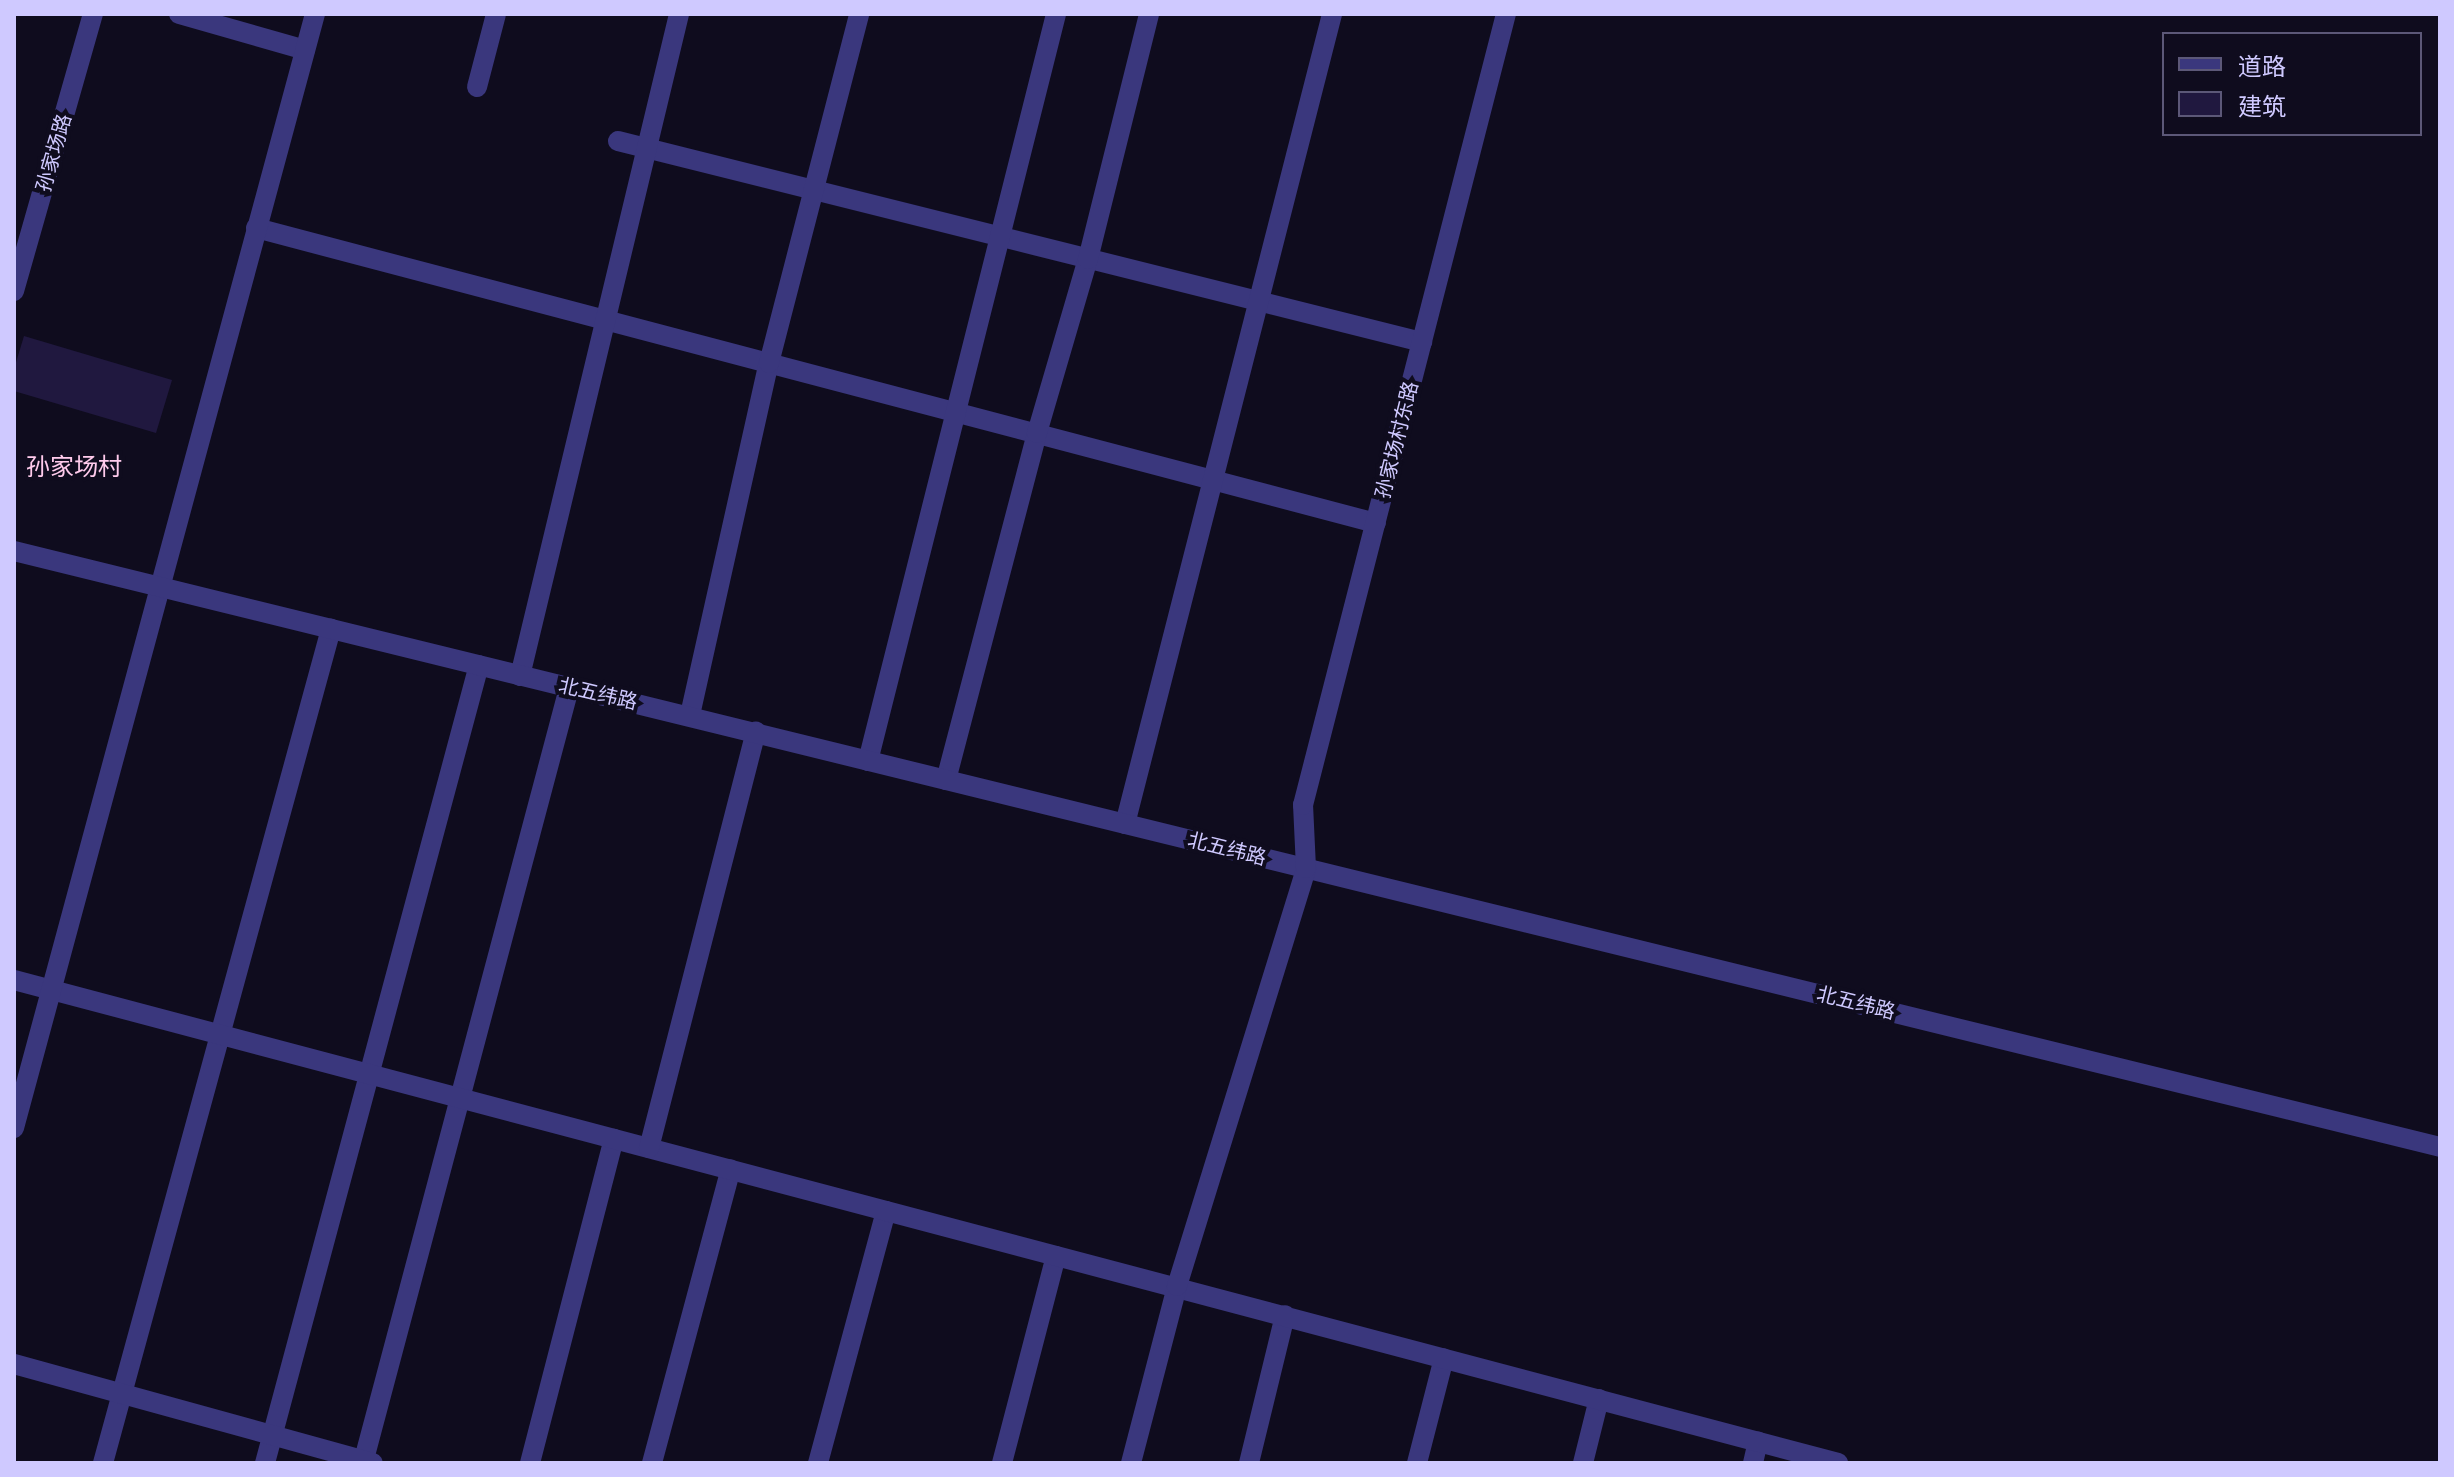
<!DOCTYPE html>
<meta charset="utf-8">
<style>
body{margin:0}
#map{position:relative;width:2454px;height:1477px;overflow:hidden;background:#0f0c1e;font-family:"Fira Sans Condensed","Noto Sans SC",sans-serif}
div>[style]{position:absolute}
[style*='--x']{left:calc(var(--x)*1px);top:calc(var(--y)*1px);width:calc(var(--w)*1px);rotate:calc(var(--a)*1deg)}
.building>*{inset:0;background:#20183f}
.service>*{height:20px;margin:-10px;padding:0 10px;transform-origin:10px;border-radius:10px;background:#3a377d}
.minor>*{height:20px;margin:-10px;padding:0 10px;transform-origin:10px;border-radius:10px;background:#3a377d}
.tertiary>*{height:20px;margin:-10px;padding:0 10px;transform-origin:10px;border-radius:10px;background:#3a377d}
span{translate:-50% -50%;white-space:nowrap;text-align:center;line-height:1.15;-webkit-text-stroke:8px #0f0c1e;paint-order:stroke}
.street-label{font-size:20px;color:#cfc9ff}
.quarter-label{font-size:24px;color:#ffcbec}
.frame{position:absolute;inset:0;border:16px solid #cfc9ff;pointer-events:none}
.legend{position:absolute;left:2162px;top:32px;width:260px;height:104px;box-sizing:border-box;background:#0f0c1e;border:2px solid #5c5878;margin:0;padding:10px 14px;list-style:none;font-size:24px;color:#cfc9ff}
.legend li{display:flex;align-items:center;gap:16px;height:40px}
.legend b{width:40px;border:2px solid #5c5878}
</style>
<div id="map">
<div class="building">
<div style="clip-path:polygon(24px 336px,172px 380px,156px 433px,14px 391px,14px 369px)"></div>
</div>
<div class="service">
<div style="--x:179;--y:14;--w:131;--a:15.9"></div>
<div style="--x:477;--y:87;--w:75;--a:-75.4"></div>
<div style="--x:618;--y:141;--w:829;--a:14.04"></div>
<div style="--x:256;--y:228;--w:1158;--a:14.76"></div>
<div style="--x:520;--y:676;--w:681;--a:-76.49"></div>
<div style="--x:868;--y:761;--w:770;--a:-75.87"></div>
<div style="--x:946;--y:780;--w:359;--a:-75.3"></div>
<div style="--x:1037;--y:433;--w:181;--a:-73.7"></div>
<div style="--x:1088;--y:259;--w:252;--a:-76"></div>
<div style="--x:1125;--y:824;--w:836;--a:-75.66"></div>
<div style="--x:103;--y:1463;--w:865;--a:-74.71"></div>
<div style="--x:265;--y:1463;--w:826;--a:-74.99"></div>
<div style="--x:363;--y:1463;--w:802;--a:-75.11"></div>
<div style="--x:530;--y:1463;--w:335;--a:-75.5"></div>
<div style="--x:652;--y:1463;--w:304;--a:-75"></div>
<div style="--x:818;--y:1463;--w:261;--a:-74.9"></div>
<div style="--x:1002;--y:1463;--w:214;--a:-75.4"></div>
<div style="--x:1249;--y:1463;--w:152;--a:-76.3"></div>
<div style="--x:1417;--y:1463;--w:108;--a:-75.6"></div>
<div style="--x:1583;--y:1463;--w:66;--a:-76"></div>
<div style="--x:1753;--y:1463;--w:22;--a:-77"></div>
</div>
<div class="minor">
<div style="--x:14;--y:291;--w:288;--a:-74.1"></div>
<div style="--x:690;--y:715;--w:361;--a:-77.4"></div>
<div style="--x:769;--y:363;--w:360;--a:-75.5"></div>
<div style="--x:14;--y:980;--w:1887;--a:14.83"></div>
<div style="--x:14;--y:1128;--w:1154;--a:-74.88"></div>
<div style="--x:649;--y:1148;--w:430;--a:-75.6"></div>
<div style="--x:14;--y:1364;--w:372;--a:15.4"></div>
</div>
<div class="tertiary">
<div style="--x:14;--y:551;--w:2498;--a:13.8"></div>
<div style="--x:1131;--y:1463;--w:183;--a:-75.4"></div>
<div style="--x:1177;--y:1286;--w:437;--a:-72.8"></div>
<div style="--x:1306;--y:868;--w:63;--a:-92.7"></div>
<div style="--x:1303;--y:805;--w:817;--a:-75.61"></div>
</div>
<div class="street-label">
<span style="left:54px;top:153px;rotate:-74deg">孙家场路</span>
<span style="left:1397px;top:440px;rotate:-76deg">孙家场村东路</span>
<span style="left:598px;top:694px;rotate:13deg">北五纬路</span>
<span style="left:1227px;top:849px;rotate:14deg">北五纬路</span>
<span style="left:1856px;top:1003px;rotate:14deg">北五纬路</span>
</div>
<div class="quarter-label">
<span style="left:74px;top:468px">孙家场村</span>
</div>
<div class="frame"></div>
<ul class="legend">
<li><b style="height:10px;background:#3a377d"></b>道路</li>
<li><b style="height:22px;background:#20183f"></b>建筑</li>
</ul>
</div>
